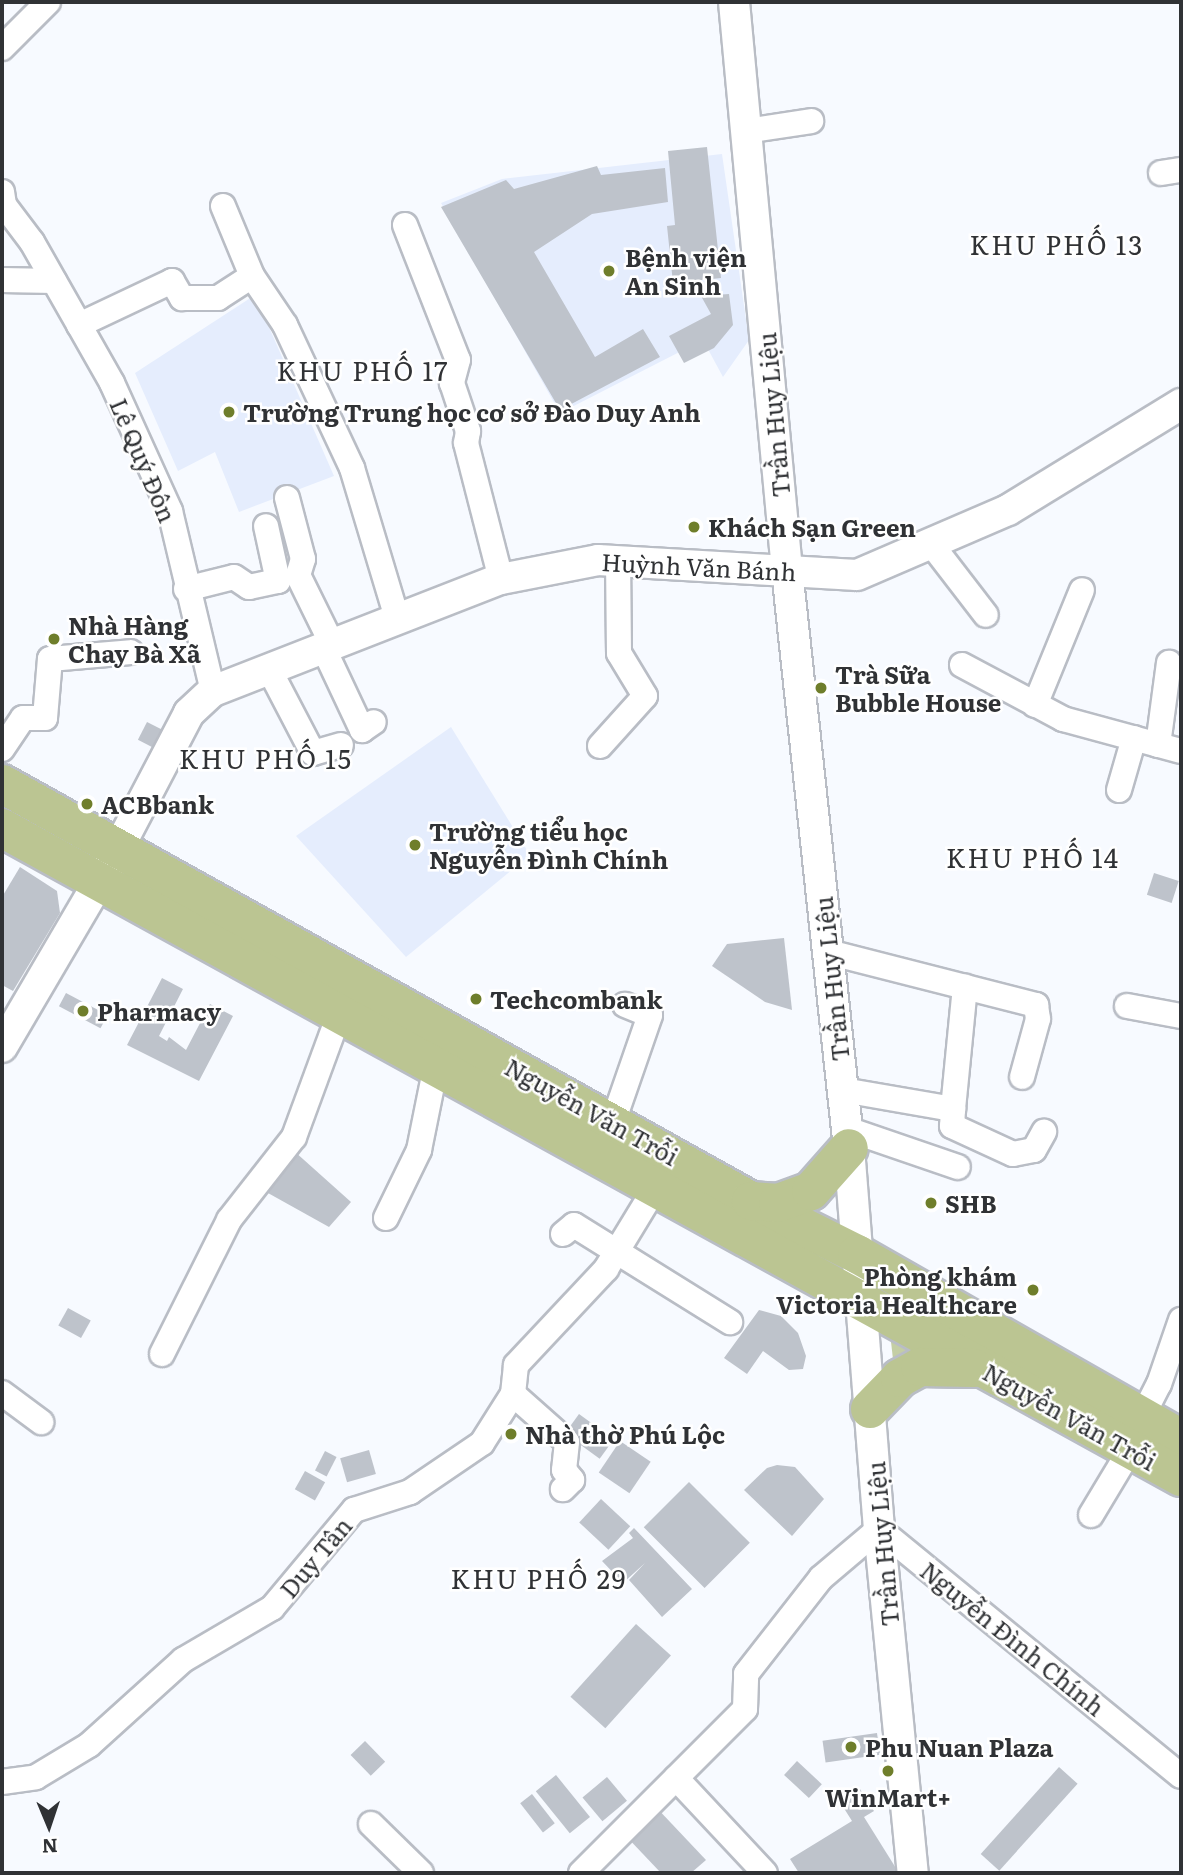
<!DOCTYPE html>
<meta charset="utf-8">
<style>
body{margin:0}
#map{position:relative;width:1183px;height:1875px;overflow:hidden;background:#f7faff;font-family:Literata,serif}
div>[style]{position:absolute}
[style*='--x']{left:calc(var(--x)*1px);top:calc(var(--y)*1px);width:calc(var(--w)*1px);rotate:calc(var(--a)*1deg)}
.built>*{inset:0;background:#e5edfd}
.green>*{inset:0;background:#c4cea4}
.building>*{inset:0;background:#bec3cb;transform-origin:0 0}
.roads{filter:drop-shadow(2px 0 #b9bdc5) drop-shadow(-2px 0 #b9bdc5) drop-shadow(0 2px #b9bdc5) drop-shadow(0 -2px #b9bdc5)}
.minor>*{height:24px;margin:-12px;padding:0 12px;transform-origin:12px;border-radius:12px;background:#fff}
.tertiary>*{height:30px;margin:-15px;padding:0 15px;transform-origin:15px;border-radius:15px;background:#fff}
.primary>*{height:38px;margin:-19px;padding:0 19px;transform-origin:19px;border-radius:19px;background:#bbc592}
.dots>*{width:19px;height:19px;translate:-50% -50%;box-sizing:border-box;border:4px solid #fff;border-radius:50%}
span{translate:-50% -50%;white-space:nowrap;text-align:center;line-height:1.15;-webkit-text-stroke:5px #fff;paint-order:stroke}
.poi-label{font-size:24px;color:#303235;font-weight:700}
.left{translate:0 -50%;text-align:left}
.right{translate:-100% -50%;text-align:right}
.street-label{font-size:24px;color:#303235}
.neighbourhood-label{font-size:26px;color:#303235;letter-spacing:2px}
.frame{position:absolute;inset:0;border:4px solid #303235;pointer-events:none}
.north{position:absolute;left:14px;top:1791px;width:70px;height:70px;-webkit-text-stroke:5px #fff;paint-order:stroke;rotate:178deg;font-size:19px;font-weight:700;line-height:28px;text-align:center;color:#303235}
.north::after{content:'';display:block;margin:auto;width:24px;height:32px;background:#303235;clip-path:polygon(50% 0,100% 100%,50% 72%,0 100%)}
</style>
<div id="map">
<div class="built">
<div style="clip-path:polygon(722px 154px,749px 340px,723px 377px,703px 340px,560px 413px,441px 203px,502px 179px)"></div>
<div style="clip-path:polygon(255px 295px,334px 476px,239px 512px,215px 452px,178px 471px,135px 373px)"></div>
<div style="clip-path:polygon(451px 727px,530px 855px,406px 957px,296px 836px)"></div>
</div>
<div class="green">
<div style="clip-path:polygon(890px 1333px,923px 1352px,894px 1368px)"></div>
</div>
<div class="building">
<div style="clip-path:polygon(707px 147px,721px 278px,673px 283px,667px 226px,675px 225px,668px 151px)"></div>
<div style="clip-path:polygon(597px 166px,601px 175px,665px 168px,668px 202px,592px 214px,534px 252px,595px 357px,643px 329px,660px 357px,560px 410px,441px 207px,506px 180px,514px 189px)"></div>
<div style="clip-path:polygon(729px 294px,733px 325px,714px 348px,684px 363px,669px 336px,711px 314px,701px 296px)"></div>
<div style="left:147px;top:722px;width:25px;height:20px;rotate:27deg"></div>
<div style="clip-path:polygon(20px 867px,57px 891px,60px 913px,13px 991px,2px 985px,2px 897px)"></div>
<div style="left:1154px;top:873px;width:26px;height:23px;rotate:18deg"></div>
<div style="clip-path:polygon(784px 938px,792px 1010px,765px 1002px,712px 966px,727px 944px)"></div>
<div style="clip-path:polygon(162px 978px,183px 989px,159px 1036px,167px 1041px,169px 1037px,186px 1050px,210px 1004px,233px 1016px,199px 1081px,127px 1045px)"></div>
<div style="left:66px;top:993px;width:47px;height:15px;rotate:28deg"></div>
<div style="clip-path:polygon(294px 1151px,351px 1202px,329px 1227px,259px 1188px)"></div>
<div style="left:68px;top:1308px;width:26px;height:20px;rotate:29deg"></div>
<div style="clip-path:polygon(759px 1310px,781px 1316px,798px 1333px,806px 1356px,803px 1369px,789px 1370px,763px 1351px,747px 1374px,724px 1358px)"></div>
<div style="left:579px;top:1414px;width:43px;height:24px;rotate:36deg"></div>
<div style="left:620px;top:1441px;width:37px;height:38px;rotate:34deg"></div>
<div style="left:369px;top:1450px;width:25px;height:30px;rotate:74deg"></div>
<div style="left:325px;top:1451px;width:13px;height:22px;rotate:27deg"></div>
<div style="clip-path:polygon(777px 1465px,795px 1467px,824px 1499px,792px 1536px,744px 1490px,767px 1468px)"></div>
<div style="left:305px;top:1471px;width:23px;height:21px;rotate:29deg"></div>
<div style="left:689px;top:1482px;width:86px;height:64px;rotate:45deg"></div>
<div style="left:601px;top:1499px;width:40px;height:32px;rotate:43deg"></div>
<div style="clip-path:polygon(634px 1528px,692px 1589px,662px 1617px,629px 1580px,645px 1563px,623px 1583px,602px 1561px,633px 1538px,629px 1533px)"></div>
<div style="left:636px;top:1624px;width:47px;height:98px;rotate:42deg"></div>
<div style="left:877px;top:1733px;width:22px;height:55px;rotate:82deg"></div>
<div style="left:365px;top:1741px;width:29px;height:20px;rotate:46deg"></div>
<div style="left:797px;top:1761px;width:34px;height:19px;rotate:43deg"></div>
<div style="left:1059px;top:1767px;width:25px;height:117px;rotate:42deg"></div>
<div style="left:556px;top:1775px;width:54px;height:26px;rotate:51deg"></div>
<div style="left:607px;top:1777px;width:31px;height:32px;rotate:50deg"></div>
<div style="clip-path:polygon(860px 1789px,874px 1811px,864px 1817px,899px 1873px,799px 1873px,790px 1859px,852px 1821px,840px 1802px)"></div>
<div style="left:532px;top:1794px;width:37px;height:15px;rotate:52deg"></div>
<div style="clip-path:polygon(654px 1805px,706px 1860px,691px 1873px,661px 1873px,624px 1834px)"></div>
</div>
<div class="roads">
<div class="minor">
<div style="--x:2;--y:48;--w:65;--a:-45"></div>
<div style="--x:746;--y:131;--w:66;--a:-8.7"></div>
<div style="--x:1161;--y:173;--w:20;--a:-9"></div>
<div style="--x:2;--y:192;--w:13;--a:81"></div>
<div style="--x:4;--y:205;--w:46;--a:52.9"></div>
<div style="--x:32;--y:242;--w:162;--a:60.4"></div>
<div style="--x:112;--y:383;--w:141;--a:65.6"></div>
<div style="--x:170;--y:511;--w:185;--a:76.6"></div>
<div style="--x:223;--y:206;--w:76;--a:67.5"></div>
<div style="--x:252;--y:276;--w:59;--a:56"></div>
<div style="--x:285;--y:325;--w:158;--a:64.9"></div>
<div style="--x:352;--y:468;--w:157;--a:73.3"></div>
<div style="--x:405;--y:225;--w:145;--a:68.6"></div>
<div style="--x:458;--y:360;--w:24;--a:105"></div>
<div style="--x:452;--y:383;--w:51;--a:71.6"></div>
<div style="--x:468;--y:431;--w:12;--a:99"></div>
<div style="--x:466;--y:443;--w:140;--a:75.6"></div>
<div style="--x:2;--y:280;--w:52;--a:1.1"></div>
<div style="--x:79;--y:325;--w:103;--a:-25.3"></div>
<div style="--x:172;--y:281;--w:20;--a:60"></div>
<div style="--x:182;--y:298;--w:36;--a:0"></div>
<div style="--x:218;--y:298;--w:40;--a:-32.9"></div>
<div style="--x:287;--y:498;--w:63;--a:75.3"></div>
<div style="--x:303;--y:559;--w:17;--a:107"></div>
<div style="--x:298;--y:575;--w:77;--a:63.8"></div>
<div style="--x:932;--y:545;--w:88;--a:52.4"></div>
<div style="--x:186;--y:589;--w:49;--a:-14"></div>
<div style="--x:234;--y:577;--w:18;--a:34"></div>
<div style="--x:249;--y:587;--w:30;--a:-12"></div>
<div style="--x:278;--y:581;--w:56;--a:-102.3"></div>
<div style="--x:323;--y:647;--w:92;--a:64.8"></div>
<div style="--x:362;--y:730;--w:14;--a:-34"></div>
<div style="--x:962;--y:665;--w:115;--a:28.1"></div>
<div style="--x:1063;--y:719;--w:122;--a:15.2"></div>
<div style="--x:269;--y:669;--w:95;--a:62.4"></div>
<div style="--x:313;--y:753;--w:29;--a:-16"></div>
<div style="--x:1035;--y:705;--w:124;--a:-67.8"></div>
<div style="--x:1158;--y:745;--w:83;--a:-82.4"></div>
<div style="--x:600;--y:746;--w:67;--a:-48"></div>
<div style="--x:645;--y:696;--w:50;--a:-121.2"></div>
<div style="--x:619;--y:653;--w:92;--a:-90.6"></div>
<div style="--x:2;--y:749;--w:37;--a:-56"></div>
<div style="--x:23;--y:718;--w:22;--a:0"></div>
<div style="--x:45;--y:718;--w:59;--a:-85.2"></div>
<div style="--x:50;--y:659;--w:81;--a:-4.9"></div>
<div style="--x:1119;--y:790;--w:54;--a:-73.9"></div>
<div style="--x:828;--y:952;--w:215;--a:14.3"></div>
<div style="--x:1036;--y:1005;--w:14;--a:82"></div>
<div style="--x:1038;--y:1019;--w:60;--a:105.4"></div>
<div style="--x:1127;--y:1006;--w:55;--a:10.5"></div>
<div style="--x:843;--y:1090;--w:112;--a:9.8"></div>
<div style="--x:953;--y:1109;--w:17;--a:93"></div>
<div style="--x:952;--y:1126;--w:67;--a:24.7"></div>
<div style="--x:1013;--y:1154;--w:21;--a:-11"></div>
<div style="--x:1034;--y:1150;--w:21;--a:-61"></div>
<div style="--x:953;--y:1109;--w:123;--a:-84.4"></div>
<div style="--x:613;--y:1122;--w:113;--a:-70.9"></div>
<div style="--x:650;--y:1015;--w:27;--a:-158"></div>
<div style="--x:847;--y:1129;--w:117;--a:18.9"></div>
<div style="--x:386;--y:1218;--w:76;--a:-64.1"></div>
<div style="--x:419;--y:1150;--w:86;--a:-78.6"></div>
<div style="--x:563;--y:1234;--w:14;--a:-39"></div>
<div style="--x:574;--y:1225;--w:184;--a:31.9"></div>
<div style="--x:162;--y:1354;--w:150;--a:-63.4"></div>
<div style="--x:229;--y:1220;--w:105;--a:-51.9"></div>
<div style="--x:294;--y:1137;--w:133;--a:-69.8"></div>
<div style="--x:2;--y:1393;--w:49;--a:36.6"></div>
<div style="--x:513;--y:1394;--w:72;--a:41.6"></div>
<div style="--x:567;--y:1442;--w:28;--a:96"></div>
<div style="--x:564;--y:1470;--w:13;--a:51"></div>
<div style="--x:572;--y:1480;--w:13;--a:135"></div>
<div style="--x:1142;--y:1417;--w:37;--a:-63"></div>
<div style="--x:1159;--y:1384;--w:68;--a:-71"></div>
<div style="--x:1091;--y:1515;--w:76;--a:-59"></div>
<div style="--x:676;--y:1778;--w:130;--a:46.9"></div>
<div style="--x:2;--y:1782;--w:34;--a:-8"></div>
<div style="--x:36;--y:1777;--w:62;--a:-31.1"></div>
<div style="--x:89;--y:1745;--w:127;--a:-42.1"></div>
<div style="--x:183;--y:1660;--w:103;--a:-30.3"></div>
<div style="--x:272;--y:1608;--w:128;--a:-50.1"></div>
<div style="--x:354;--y:1510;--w:59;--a:-17.8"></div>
<div style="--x:410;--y:1492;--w:87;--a:-34.2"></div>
<div style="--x:482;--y:1443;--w:58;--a:-57.7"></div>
<div style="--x:513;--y:1394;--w:29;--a:-84"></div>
<div style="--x:516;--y:1365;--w:132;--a:-46.8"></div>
<div style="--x:606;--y:1269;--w:92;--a:-58.7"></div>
<div style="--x:371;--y:1824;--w:70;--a:44.4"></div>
<div style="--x:581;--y:1873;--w:232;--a:-45"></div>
<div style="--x:745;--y:1709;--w:35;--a:-88"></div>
<div style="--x:746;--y:1674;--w:122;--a:-52"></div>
<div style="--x:821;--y:1578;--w:76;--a:-40.2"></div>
<div style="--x:879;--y:1529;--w:390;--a:39.3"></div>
</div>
<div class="tertiary">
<div style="--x:734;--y:2;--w:570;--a:84.67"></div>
<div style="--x:787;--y:570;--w:581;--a:83.88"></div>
<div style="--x:849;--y:1148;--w:382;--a:85.5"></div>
<div style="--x:879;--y:1529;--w:346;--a:84.4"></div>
<div style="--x:2;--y:1047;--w:229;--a:-59.6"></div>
<div style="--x:118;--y:849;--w:153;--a:-62.4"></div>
<div style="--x:189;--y:713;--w:33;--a:-43"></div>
<div style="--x:213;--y:691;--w:309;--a:-21.3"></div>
<div style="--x:501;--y:579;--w:99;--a:-11.1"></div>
<div style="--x:598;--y:560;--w:259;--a:3.3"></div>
<div style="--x:857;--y:575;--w:164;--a:-23.3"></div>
<div style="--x:1008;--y:510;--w:203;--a:-31.5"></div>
</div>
<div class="primary">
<div style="--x:2;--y:784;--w:857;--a:29.11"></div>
<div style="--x:751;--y:1201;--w:119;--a:26.6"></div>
<div style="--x:857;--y:1254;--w:373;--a:29.7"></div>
<div style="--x:2;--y:828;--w:1346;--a:28.83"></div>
<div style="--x:751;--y:1201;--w:27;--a:4"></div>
<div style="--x:778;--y:1203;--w:35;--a:-20"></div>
<div style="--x:811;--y:1191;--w:57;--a:-48.5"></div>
<div style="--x:870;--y:1409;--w:43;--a:-45.9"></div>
<div style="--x:900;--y:1378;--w:23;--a:-29"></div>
<div style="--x:920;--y:1367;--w:54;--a:1.1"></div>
</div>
</div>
<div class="dots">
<div style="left:609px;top:271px;background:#6f7e2b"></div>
<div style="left:229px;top:412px;background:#6f7e2b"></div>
<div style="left:694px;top:527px;background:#6f7e2b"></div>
<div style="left:54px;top:639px;background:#6f7e2b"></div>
<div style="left:821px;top:688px;background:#6f7e2b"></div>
<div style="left:87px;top:804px;background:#6f7e2b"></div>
<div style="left:415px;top:845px;background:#6f7e2b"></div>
<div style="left:476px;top:999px;background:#6f7e2b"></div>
<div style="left:83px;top:1011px;background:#6f7e2b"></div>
<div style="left:931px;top:1203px;background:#6f7e2b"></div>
<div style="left:1033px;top:1290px;background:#6f7e2b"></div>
<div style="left:511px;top:1434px;background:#6f7e2b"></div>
<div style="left:851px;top:1747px;background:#6f7e2b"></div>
<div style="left:888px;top:1771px;background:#6f7e2b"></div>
</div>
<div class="poi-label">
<span class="left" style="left:625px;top:271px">Bệnh viện<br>An Sinh</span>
<span class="left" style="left:243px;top:412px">Trường Trung học cơ sở Đào Duy Anh</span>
<span class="left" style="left:708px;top:527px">Khách Sạn Green</span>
<span class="left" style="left:68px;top:639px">Nhà Hàng<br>Chay Bà Xã</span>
<span class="left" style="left:835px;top:688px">Trà Sữa<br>Bubble House</span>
<span class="left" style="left:101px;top:804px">ACBbank</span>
<span class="left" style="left:429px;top:845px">Trường tiểu học<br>Nguyễn Đình Chính</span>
<span class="left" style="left:490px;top:999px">Techcombank</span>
<span class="left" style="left:97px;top:1011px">Pharmacy</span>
<span class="left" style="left:945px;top:1203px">SHB</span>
<span class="right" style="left:1017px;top:1290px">Phòng khám<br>Victoria Healthcare</span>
<span class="left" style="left:525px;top:1434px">Nhà thờ Phú Lộc</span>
<span class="left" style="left:865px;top:1747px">Phu Nuan Plaza</span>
<span style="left:888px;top:1797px">WinMart+</span>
</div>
<div class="street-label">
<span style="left:773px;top:415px;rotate:-95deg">Trần Huy Liệu</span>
<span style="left:144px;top:460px;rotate:67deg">Lê Quý Ðôn</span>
<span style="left:699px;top:566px;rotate:3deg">Huỳnh Văn Bánh</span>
<span style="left:831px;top:979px;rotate:-96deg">Trần Huy Liệu</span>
<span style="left:592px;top:1111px;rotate:29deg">Nguyễn Văn Trỗi</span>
<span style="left:1070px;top:1416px;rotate:29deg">Nguyễn Văn Trỗi</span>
<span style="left:882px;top:1544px;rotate:-95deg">Trần Huy Liệu</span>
<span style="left:315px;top:1557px;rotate:-50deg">Duy Tân</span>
<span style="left:1013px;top:1638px;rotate:39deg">Nguyễn Đình Chính</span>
</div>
<div class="neighbourhood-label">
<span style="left:1057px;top:244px">KHU PHỐ 13</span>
<span style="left:363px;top:370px">KHU PHỐ 17</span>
<span style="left:266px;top:758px">KHU PHỐ 15</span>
<span style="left:1033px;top:857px">KHU PHỐ 14</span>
<span style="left:539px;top:1578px">KHU PHỐ 29</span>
</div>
<div class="frame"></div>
<div class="north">N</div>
</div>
